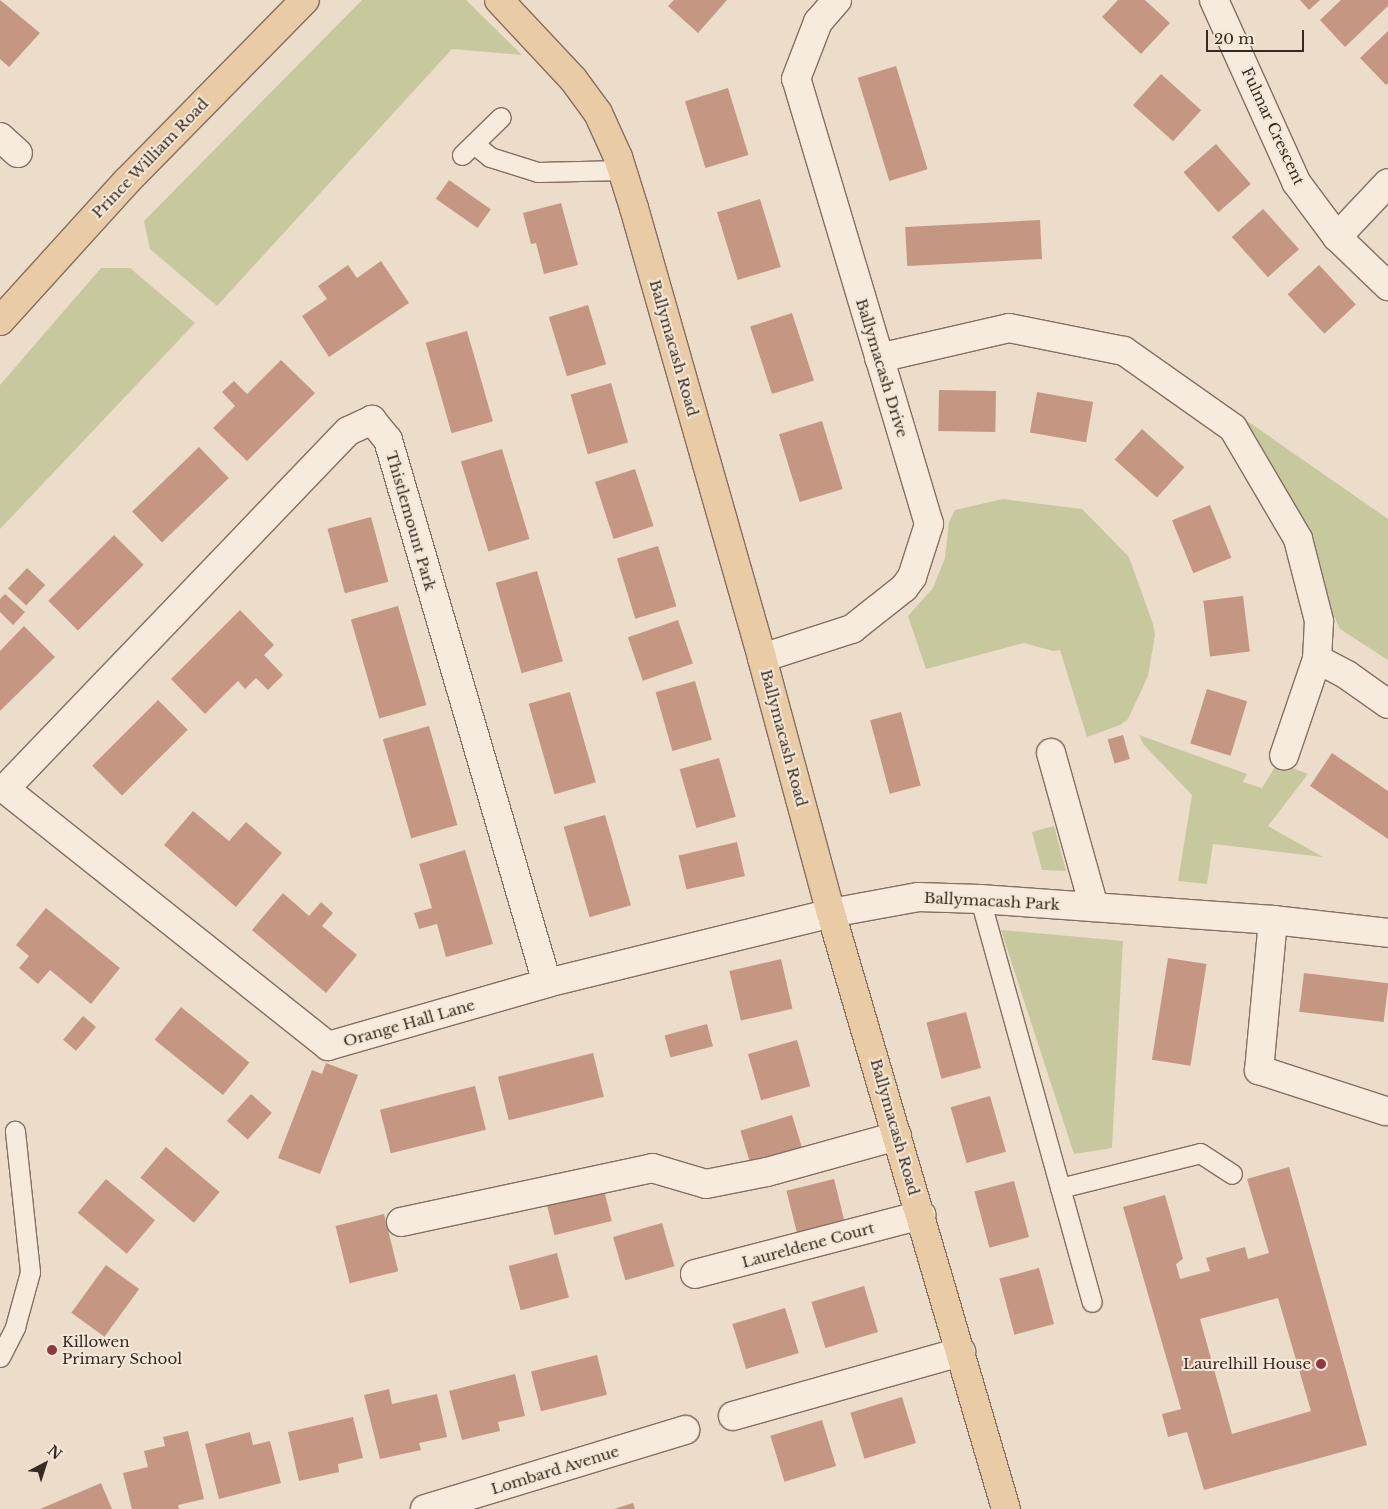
<!DOCTYPE html>
<style>
body{margin:0}
#map{position:relative;width:1388px;height:1509px;overflow:hidden;background:#ebddc9;font-family:"Libre Baskerville",serif}
div>[style]{position:absolute}
[style*='--x']{left:calc(var(--x)*1px);top:calc(var(--y)*1px);width:calc(var(--w)*1px);rotate:calc(var(--a)*1deg)}
.green>*{inset:0;background:#c8c89e}
.building>*{inset:0;background:#c59783;transform-origin:0 0}
.roads{filter:drop-shadow(1px 0 #856f60) drop-shadow(-1px 0 #856f60) drop-shadow(0 1px #856f60) drop-shadow(0 -1px #856f60)}
.service>*{height:19px;margin:-9.5px;padding:0 9.5px;transform-origin:9.5px;border-radius:9.5px;background:#f6ebdc}
.minor>*{height:28px;margin:-14px;padding:0 14px;transform-origin:14px;border-radius:14px;background:#f6ebdc}
.primary>*{height:28px;margin:-14px;padding:0 14px;transform-origin:14px;border-radius:14px;background:#e9cca6}
.dots>*{width:14px;height:14px;translate:-50% -50%;box-sizing:border-box;border:2px solid #f3e8d8;border-radius:50%}
span{translate:-50% -50%;white-space:nowrap;text-align:center;line-height:1.15;-webkit-text-stroke:4px #f3e8d8;paint-order:stroke}
.street-label{font-size:15px;color:#372a22}
.poi-label{font-size:15px;color:#372a22}
.left{translate:0 -50%;text-align:left}
.right{translate:-100% -50%;text-align:right}
.north{position:absolute;left:20px;top:1439px;width:50px;height:50px;-webkit-text-stroke:4px #f3e8d8;paint-order:stroke;rotate:40deg;font-size:14px;font-weight:700;line-height:20px;text-align:center;color:#372a22}
.north::after{content:'';display:block;margin:auto;width:18px;height:22px;background:#372a22;clip-path:polygon(50% 0,100% 100%,50% 72%,0 100%)}
.scale{position:absolute;left:1206px;top:30px;width:98px;height:22px;box-sizing:border-box;border:2px solid #372a22;border-top:0;padding-left:6px;font-size:15px;line-height:18px;white-space:nowrap;color:#372a22;-webkit-text-stroke:4px #f3e8d8;paint-order:stroke}
</style>
<div id="map">
<div class="green">
<div style="clip-path:polygon(362px 0,466px 0,522px 55px,452px 49px,217px 306px,150px 249px,144px 221px)"></div>
<div style="clip-path:polygon(101px 268px,130px 268px,195px 323px,0 529px,0 385px)"></div>
<div style="clip-path:polygon(1240px 416px,1388px 519px,1388px 660px,1340px 629px)"></div>
<div style="clip-path:polygon(1003px 499px,1082px 509px,1129px 557px,1153px 624px,1155px 635px,1148px 676px,1128px 719px,1120px 725px,1087px 737px,1060px 650px,1053px 651px,1024px 643px,926px 669px,908px 616px,933px 588px,945px 558px,949px 522px,955px 510px)"></div>
<div style="clip-path:polygon(1139px 735px,1247px 774px,1243px 782px,1262px 788px,1278px 762px,1308px 774px,1268px 826px,1323px 857px,1213px 844px,1207px 884px,1178px 881px,1192px 795px,1143px 744px)"></div>
<div style="clip-path:polygon(1054px 826px,1066px 871px,1042px 870px,1032px 832px)"></div>
<div style="clip-path:polygon(1001px 930px,1123px 941px,1112px 1148px,1074px 1154px)"></div>
</div>
<div class="building">
<div style="clip-path:polygon(0 0,40px 33px,9px 67px,0 59px)"></div>
<div style="clip-path:polygon(674px 0,727px 0,698px 33px,668px 6px)"></div>
<div style="clip-path:polygon(1118px 0,1145px 0,1170px 23px,1141px 54px,1102px 17px)"></div>
<div style="clip-path:polygon(1300px 0,1320px 0,1309px 10px)"></div>
<div style="clip-path:polygon(1341px 0,1388px 0,1388px 6px,1345px 47px,1320px 20px)"></div>
<div style="clip-path:polygon(1388px 31px,1388px 83px,1386px 85px,1360px 58px)"></div>
<div style="left:896px;top:66px;width:108px;height:40px;rotate:73deg"></div>
<div style="left:1161px;top:74px;width:54px;height:42px;rotate:42deg"></div>
<div style="left:728px;top:88px;width:70px;height:45px;rotate:73deg"></div>
<div style="left:1216px;top:144px;width:53px;height:43px;rotate:49deg"></div>
<div style="left:449px;top:180px;width:51px;height:23px;rotate:35deg"></div>
<div style="left:760px;top:199px;width:71px;height:45px;rotate:73deg"></div>
<div style="clip-path:polygon(561px 203px,578px 265px,544px 274px,536px 243px,531px 244px,523px 213px)"></div>
<div style="left:1263px;top:209px;width:54px;height:42px;rotate:48deg"></div>
<div style="left:1040px;top:220px;width:39px;height:135px;rotate:87deg"></div>
<div style="clip-path:polygon(381px 261px,409px 303px,329px 357px,302px 316px,327px 299px,318px 286px,348px 265px,357px 278px)"></div>
<div style="left:1319px;top:265px;width:54px;height:43px;rotate:47deg"></div>
<div style="left:588px;top:305px;width:62px;height:41px;rotate:73deg"></div>
<div style="left:792px;top:313px;width:71px;height:44px;rotate:72deg"></div>
<div style="left:467px;top:331px;width:94px;height:43px;rotate:74deg"></div>
<div style="clip-path:polygon(281px 360px,315px 393px,247px 461px,213px 428px,235px 406px,222px 392px,234px 381px,247px 394px)"></div>
<div style="left:611px;top:383px;width:62px;height:42px;rotate:74deg"></div>
<div style="left:939px;top:390px;width:57px;height:41px;rotate:1deg"></div>
<div style="left:1037px;top:392px;width:57px;height:41px;rotate:10deg"></div>
<div style="left:822px;top:421px;width:71px;height:45px;rotate:73deg"></div>
<div style="left:1142px;top:429px;width:57px;height:41px;rotate:42deg"></div>
<div style="left:199px;top:447px;width:43px;height:93px;rotate:46deg"></div>
<div style="left:502px;top:449px;width:94px;height:43px;rotate:73deg"></div>
<div style="left:635px;top:469px;width:60px;height:42px;rotate:72deg"></div>
<div style="left:1210px;top:505px;width:57px;height:41px;rotate:68deg"></div>
<div style="left:371px;top:517px;width:67px;height:45px;rotate:75deg"></div>
<div style="left:114px;top:535px;width:42px;height:93px;rotate:45deg"></div>
<div style="left:658px;top:546px;width:63px;height:43px;rotate:73deg"></div>
<div style="left:27px;top:568px;width:25px;height:28px;rotate:43deg"></div>
<div style="left:537px;top:571px;width:94px;height:43px;rotate:74deg"></div>
<div style="clip-path:polygon(5px 594px,25px 612px,13px 625px,0 612px,0 599px)"></div>
<div style="left:1243px;top:596px;width:56px;height:40px;rotate:83deg"></div>
<div style="left:398px;top:606px;width:103px;height:49px;rotate:74deg"></div>
<div style="clip-path:polygon(240px 610px,274px 645px,264px 655px,283px 675px,268px 690px,256px 678px,245px 689px,238px 681px,205px 714px,171px 679px)"></div>
<div style="left:678px;top:620px;width:46px;height:53px;rotate:71deg"></div>
<div style="clip-path:polygon(24px 626px,55px 657px,0 711px,0 651px)"></div>
<div style="left:695px;top:681px;width:61px;height:41px;rotate:74deg"></div>
<div style="left:1207px;top:689px;width:42px;height:57px;rotate:17deg"></div>
<div style="left:570px;top:692px;width:94px;height:43px;rotate:74deg"></div>
<div style="left:158px;top:700px;width:42px;height:93px;rotate:45deg"></div>
<div style="left:901px;top:712px;width:76px;height:32px;rotate:75deg"></div>
<div style="left:429px;top:726px;width:103px;height:48px;rotate:74deg"></div>
<div style="left:1123px;top:735px;width:25px;height:16px;rotate:74deg"></div>
<div style="clip-path:polygon(1332px 753px,1388px 791px,1388px 839px,1310px 786px)"></div>
<div style="left:719px;top:758px;width:61px;height:41px;rotate:74deg"></div>
<div style="clip-path:polygon(193px 811px,229px 841px,246px 822px,282px 853px,236px 907px,164px 845px)"></div>
<div style="left:605px;top:815px;width:94px;height:43px;rotate:74deg"></div>
<div style="left:737px;top:842px;width:35px;height:60px;rotate:77deg"></div>
<div style="clip-path:polygon(465px 850px,493px 944px,446px 957px,437px 924px,419px 929px,414px 913px,432px 908px,419px 864px)"></div>
<div style="clip-path:polygon(283px 893px,309px 916px,321px 902px,333px 913px,322px 926px,357px 955px,326px 993px,252px 930px)"></div>
<div style="clip-path:polygon(46px 908px,120px 968px,91px 1004px,50px 970px,38px 984px,19px 968px,29px 956px,16px 945px)"></div>
<div style="left:1168px;top:958px;width:39px;height:103px;rotate:9deg"></div>
<div style="left:781px;top:959px;width:51px;height:53px;rotate:77deg"></div>
<div style="left:1304px;top:973px;width:85px;height:39px;rotate:7deg"></div>
<div style="left:181px;top:1007px;width:88px;height:42px;rotate:39deg"></div>
<div style="left:966px;top:1012px;width:58px;height:41px;rotate:75deg"></div>
<div style="left:83px;top:1016px;width:17px;height:31px;rotate:40deg"></div>
<div style="left:707px;top:1024px;width:23px;height:44px;rotate:75deg"></div>
<div style="left:797px;top:1040px;width:48px;height:51px;rotate:74deg"></div>
<div style="left:593px;top:1053px;width:45px;height:98px;rotate:76deg"></div>
<div style="clip-path:polygon(326px 1063px,358px 1075px,320px 1174px,278px 1158px,312px 1070px,322px 1074px)"></div>
<div style="left:475px;top:1086px;width:45px;height:98px;rotate:76deg"></div>
<div style="left:251px;top:1094px;width:28px;height:36px;rotate:42deg"></div>
<div style="left:990px;top:1096px;width:58px;height:41px;rotate:74deg"></div>
<div style="left:792px;top:1115px;width:39px;height:54px;rotate:73deg"></div>
<div style="left:166px;top:1147px;width:70px;height:40px;rotate:40deg"></div>
<div style="clip-path:polygon(evenodd,1289px 1167px,1367px 1445px,1204px 1490px,1187px 1432px,1168px 1437px,1162px 1414px,1181px 1409px,1123px 1207px,1165px 1195px,1183px 1259px,1176px 1264px,1180px 1279px,1210px 1271px,1206px 1258px,1245px 1247px,1248px 1259px,1269px 1253px,1247px 1179px,1289px 1167px,1278px 1298px,1311px 1411px,1232px 1434px,1200px 1319px,1278px 1298px)"></div>
<div style="left:106px;top:1179px;width:64px;height:44px;rotate:40deg"></div>
<div style="left:834px;top:1179px;width:44px;height:49px;rotate:76deg"></div>
<div style="left:1014px;top:1181px;width:58px;height:41px;rotate:75deg"></div>
<div style="left:603px;top:1186px;width:36px;height:59px;rotate:76deg"></div>
<div style="left:384px;top:1214px;width:59px;height:50px;rotate:76deg"></div>
<div style="left:662px;top:1223px;width:45px;height:51px;rotate:74deg"></div>
<div style="left:557px;top:1253px;width:46px;height:50px;rotate:75deg"></div>
<div style="left:106px;top:1265px;width:41px;height:59px;rotate:36deg"></div>
<div style="left:1039px;top:1268px;width:58px;height:41px;rotate:75deg"></div>
<div style="left:864px;top:1286px;width:48px;height:55px;rotate:73deg"></div>
<div style="left:785px;top:1308px;width:47px;height:55px;rotate:73deg"></div>
<div style="left:597px;top:1355px;width:41px;height:68px;rotate:76deg"></div>
<div style="clip-path:polygon(515px 1374px,525px 1416px,498px 1422px,500px 1431px,462px 1440px,449px 1391px)"></div>
<div style="clip-path:polygon(389px 1389px,392px 1404px,437px 1394px,447px 1437px,419px 1443px,421px 1450px,380px 1459px,364px 1395px)"></div>
<div style="left:902px;top:1397px;width:48px;height:54px;rotate:73deg"></div>
<div style="clip-path:polygon(353px 1417px,363px 1458px,338px 1464px,339px 1472px,299px 1481px,288px 1432px)"></div>
<div style="left:822px;top:1420px;width:48px;height:54px;rotate:73deg"></div>
<div style="clip-path:polygon(188px 1431px,204px 1499px,178px 1505px,179px 1509px,132px 1509px,123px 1473px,148px 1467px,144px 1451px,165px 1446px,163px 1437px)"></div>
<div style="clip-path:polygon(250px 1432px,253px 1445px,270px 1441px,281px 1483px,219px 1499px,205px 1444px)"></div>
<div style="clip-path:polygon(101px 1483px,112px 1509px,40px 1509px)"></div>
<div style="clip-path:polygon(633px 1503px,635px 1509px,614px 1509px)"></div>
</div>
<div class="roads">
<div class="service">
<div style="--x:474;--y:144;--w:21;--a:39"></div>
<div style="--x:490;--y:157;--w:50;--a:17.4"></div>
<div style="--x:538;--y:172;--w:84;--a:-1.4"></div>
<div style="--x:462;--y:155;--w:54;--a:-44.3"></div>
<div style="--x:980;--y:899;--w:418;--a:74.5"></div>
<div style="--x:1060;--y:1188;--w:144;--a:-14"></div>
<div style="--x:1200;--y:1153;--w:38;--a:33"></div>
<div style="--x:0;--y:1357;--w:34;--a:-63"></div>
<div style="--x:15;--y:1327;--w:57;--a:-74.7"></div>
<div style="--x:30;--y:1272;--w:142;--a:-96.1"></div>
</div>
<div class="minor">
<div style="--x:1214;--y:0;--w:200;--a:65.7"></div>
<div style="--x:1296;--y:182;--w:69;--a:53.3"></div>
<div style="--x:1337;--y:237;--w:71;--a:43.9"></div>
<div style="--x:0;--y:137;--w:24;--a:42"></div>
<div style="--x:1337;--y:237;--w:74;--a:-46.6"></div>
<div style="--x:879;--y:358;--w:133;--a:-13"></div>
<div style="--x:1009;--y:328;--w:117;--a:11.3"></div>
<div style="--x:1124;--y:351;--w:133;--a:35.2"></div>
<div style="--x:1233;--y:428;--w:129;--a:59.6"></div>
<div style="--x:1298;--y:539;--w:85;--a:75.6"></div>
<div style="--x:1319;--y:621;--w:38;--a:93"></div>
<div style="--x:1317;--y:659;--w:102;--a:108.8"></div>
<div style="--x:762;--y:658;--w:95;--a:-17.9"></div>
<div style="--x:852;--y:629;--w:66;--a:-38.3"></div>
<div style="--x:904;--y:588;--w:14;--a:-54"></div>
<div style="--x:912;--y:577;--w:56;--a:-72.2"></div>
<div style="--x:929;--y:524;--w:464;--a:-106.6"></div>
<div style="--x:796;--y:79;--w:61;--a:-68.9"></div>
<div style="--x:818;--y:22;--w:29;--a:-49"></div>
<div style="--x:1317;--y:659;--w:34;--a:28"></div>
<div style="--x:1347;--y:675;--w:50;--a:35.3"></div>
<div style="--x:1051;--y:753;--w:160;--a:74.4"></div>
<div style="--x:1273;--y:920;--w:151;--a:95.3"></div>
<div style="--x:1259;--y:1070;--w:133;--a:18"></div>
<div style="--x:547;--y:983;--w:566;--a:-106.32"></div>
<div style="--x:388;--y:440;--w:26;--a:-129"></div>
<div style="--x:372;--y:420;--w:26;--a:155"></div>
<div style="--x:348;--y:431;--w:496;--a:133.8"></div>
<div style="--x:5;--y:789;--w:413;--a:38.5"></div>
<div style="--x:328;--y:1046;--w:228;--a:-16"></div>
<div style="--x:547;--y:983;--w:292;--a:-13.8"></div>
<div style="--x:831;--y:913;--w:88;--a:-10.4"></div>
<div style="--x:918;--y:897;--w:62;--a:1.8"></div>
<div style="--x:980;--y:899;--w:294;--a:4.1"></div>
<div style="--x:1273;--y:920;--w:116;--a:6.4"></div>
<div style="--x:401;--y:1222;--w:257;--a:-12.1"></div>
<div style="--x:652;--y:1168;--w:56;--a:16.5"></div>
<div style="--x:706;--y:1184;--w:62;--a:-11.1"></div>
<div style="--x:767;--y:1172;--w:135;--a:-15.5"></div>
<div style="--x:695;--y:1274;--w:234;--a:-14.6"></div>
<div style="--x:733;--y:1416;--w:237;--a:-15.7"></div>
<div style="--x:425;--y:1509;--w:272;--a:-16.9"></div>
</div>
<div class="primary">
<div style="--x:499;--y:0;--w:108;--a:46.9"></div>
<div style="--x:573;--y:79;--w:42;--a:53.7"></div>
<div style="--x:598;--y:113;--w:48;--a:65.6"></div>
<div style="--x:618;--y:157;--w:53;--a:72.6"></div>
<div style="--x:634;--y:208;--w:468;--a:74.1"></div>
<div style="--x:762;--y:658;--w:264;--a:74.9"></div>
<div style="--x:831;--y:913;--w:621;--a:73.64"></div>
<div style="--x:0;--y:321;--w:190;--a:-47.8"></div>
<div style="--x:128;--y:180;--w:252;--a:-45.5"></div>
</div>
</div>
<div class="dots">
<div style="left:52px;top:1350px;background:#8e3641"></div>
<div style="left:1321px;top:1364px;background:#8e3641"></div>
</div>
<div class="street-label">
<span style="left:1273px;top:126px;rotate:65deg">Fulmar Crescent</span>
<span style="left:150px;top:158px;rotate:-46deg">Prince William Road</span>
<span style="left:674px;top:348px;rotate:74deg">Ballymacash Road</span>
<span style="left:882px;top:368px;rotate:73deg">Ballymacash Drive</span>
<span style="left:411px;top:521px;rotate:74deg">Thistlemount Park</span>
<span style="left:784px;top:738px;rotate:75deg">Ballymacash Road</span>
<span style="left:992px;top:901px;rotate:3deg">Ballymacash Park</span>
<span style="left:409px;top:1023px;rotate:-16deg">Orange Hall Lane</span>
<span style="left:895px;top:1127px;rotate:74deg">Ballymacash Road</span>
<span style="left:808px;top:1245px;rotate:-15deg">Laureldene Court</span>
<span style="left:555px;top:1470px;rotate:-17deg">Lombard Avenue</span>
</div>
<div class="poi-label">
<span class="left" style="left:62px;top:1350px">Killowen<br>Primary School</span>
<span class="right" style="left:1311px;top:1364px">Laurelhill House</span>
</div>
<div class="north">N</div>
<div class="scale">20 m</div>
</div>
